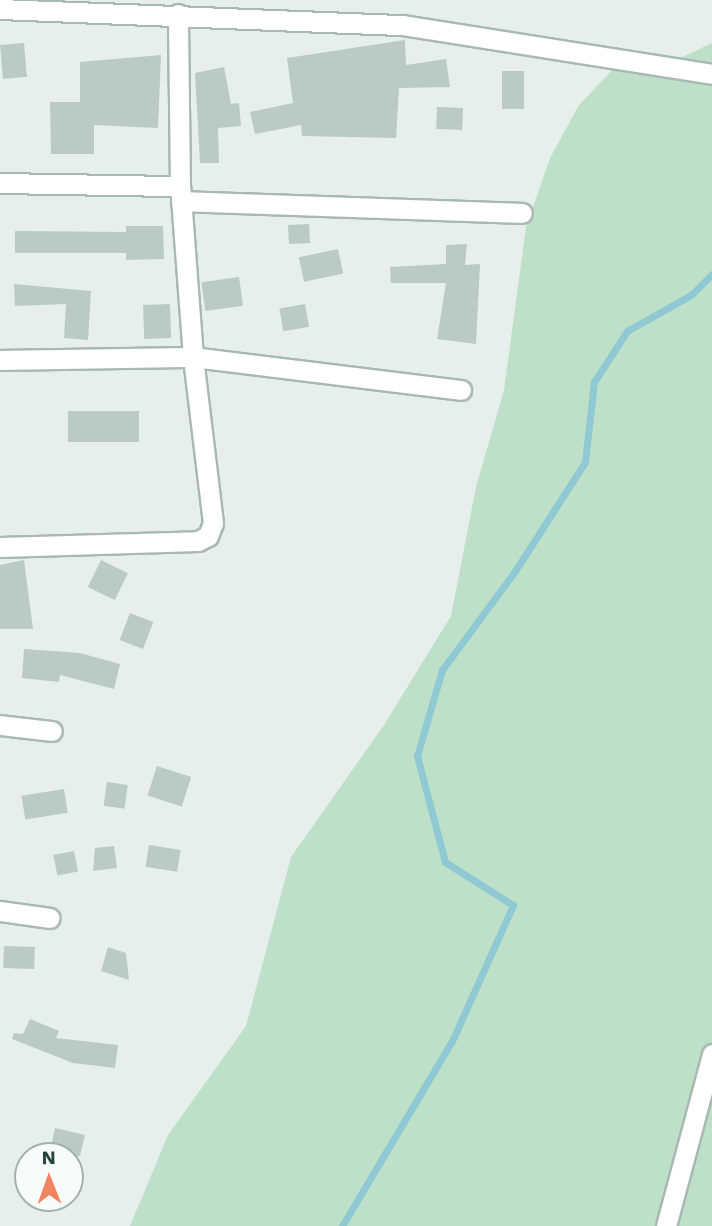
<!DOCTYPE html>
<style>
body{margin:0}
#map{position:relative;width:712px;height:1226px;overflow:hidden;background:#e6efeb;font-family:"Work Sans",sans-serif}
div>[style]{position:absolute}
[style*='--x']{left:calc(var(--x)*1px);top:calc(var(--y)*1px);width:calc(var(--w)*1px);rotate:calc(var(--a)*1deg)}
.green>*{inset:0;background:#bfe0c8}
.stream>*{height:7px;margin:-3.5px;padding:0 3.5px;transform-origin:3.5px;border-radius:3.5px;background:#8ec9d4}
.building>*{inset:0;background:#bbcac4;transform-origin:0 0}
.roads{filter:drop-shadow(2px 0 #a8b8b2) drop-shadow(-2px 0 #a8b8b2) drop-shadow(0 2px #a8b8b2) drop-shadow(0 -2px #a8b8b2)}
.street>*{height:19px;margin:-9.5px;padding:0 9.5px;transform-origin:9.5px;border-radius:9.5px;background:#fff}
span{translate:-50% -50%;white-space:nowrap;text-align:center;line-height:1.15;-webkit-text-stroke:5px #f7fbf9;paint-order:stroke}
.north{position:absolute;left:14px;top:1142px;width:70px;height:70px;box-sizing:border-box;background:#f7fbf9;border:2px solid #a3b1ad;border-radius:50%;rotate:359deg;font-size:19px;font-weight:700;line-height:28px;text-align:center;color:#24423a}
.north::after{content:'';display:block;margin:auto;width:24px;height:32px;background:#f4845f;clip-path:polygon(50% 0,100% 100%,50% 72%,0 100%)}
</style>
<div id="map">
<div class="green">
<div style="clip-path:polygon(712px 43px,712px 1226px,130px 1226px,168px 1135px,246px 1026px,291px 857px,384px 725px,451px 616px,476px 487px,504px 390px,526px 227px,550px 158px,579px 105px,619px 63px,668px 64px)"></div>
</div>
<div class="stream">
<div style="--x:342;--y:1226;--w:215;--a:-59.3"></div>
<div style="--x:452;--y:1041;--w:149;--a:-65.8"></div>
<div style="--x:513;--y:905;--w:80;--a:-147.7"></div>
<div style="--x:445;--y:862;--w:110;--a:-104.8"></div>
<div style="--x:417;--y:756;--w:90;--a:-73.8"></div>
<div style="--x:442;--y:670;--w:123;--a:-53.6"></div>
<div style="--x:515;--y:571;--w:130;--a:-57.3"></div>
<div style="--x:585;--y:462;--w:81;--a:-83.6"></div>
<div style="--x:594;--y:382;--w:61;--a:-57.1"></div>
<div style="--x:627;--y:331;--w:73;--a:-29.4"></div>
<div style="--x:691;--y:295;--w:30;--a:-45"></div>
</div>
<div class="building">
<div style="clip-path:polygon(405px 40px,406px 65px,446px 59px,450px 87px,399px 88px,396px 138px,302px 136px,301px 125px,255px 134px,250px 112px,293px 103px,287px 58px)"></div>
<div style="left:24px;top:43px;width:34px;height:24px;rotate:85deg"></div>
<div style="clip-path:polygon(161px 55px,158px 128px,94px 125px,94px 154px,51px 154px,50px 102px,80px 102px,80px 62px)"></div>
<div style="clip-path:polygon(224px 67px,231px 104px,239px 103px,241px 126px,218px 128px,219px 163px,200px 163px,195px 73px)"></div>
<div style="left:502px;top:71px;width:22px;height:38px"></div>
<div style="left:437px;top:107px;width:26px;height:22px;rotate:2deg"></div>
<div style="left:309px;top:224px;width:19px;height:21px;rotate:87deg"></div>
<div style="clip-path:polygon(126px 226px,163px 226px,164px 259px,126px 260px,126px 253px,15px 253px,15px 231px,126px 232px)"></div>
<div style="clip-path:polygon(467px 244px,465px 265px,480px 264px,476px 344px,437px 339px,446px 283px,391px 283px,390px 267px,446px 264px,446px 245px)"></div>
<div style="left:338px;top:249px;width:25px;height:40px;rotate:78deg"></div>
<div style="left:239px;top:277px;width:29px;height:38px;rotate:82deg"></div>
<div style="clip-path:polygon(14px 284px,91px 291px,88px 340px,64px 338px,66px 304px,15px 306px)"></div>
<div style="left:170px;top:304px;width:34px;height:27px;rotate:88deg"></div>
<div style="left:305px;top:304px;width:23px;height:26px;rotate:80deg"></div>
<div style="left:139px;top:411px;width:31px;height:71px;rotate:90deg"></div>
<div style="clip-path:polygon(24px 560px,33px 629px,0 629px,0 565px)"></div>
<div style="left:101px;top:560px;width:30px;height:30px;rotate:26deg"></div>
<div style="left:130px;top:613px;width:25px;height:29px;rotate:21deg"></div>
<div style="clip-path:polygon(24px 649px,80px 653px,120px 664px,114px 689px,60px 675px,59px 682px,22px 678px)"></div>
<div style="left:157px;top:766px;width:36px;height:31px;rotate:18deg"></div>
<div style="left:107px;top:782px;width:21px;height:24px;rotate:8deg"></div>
<div style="left:64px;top:789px;width:24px;height:43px;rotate:81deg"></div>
<div style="left:149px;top:845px;width:32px;height:22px;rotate:9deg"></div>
<div style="clip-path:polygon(114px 846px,117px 868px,93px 871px,95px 848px)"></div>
<div style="left:74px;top:851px;width:21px;height:21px;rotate:79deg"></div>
<div style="left:4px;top:946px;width:31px;height:22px;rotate:2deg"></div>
<div style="clip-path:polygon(108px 947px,126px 953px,129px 980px,101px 971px)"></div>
<div style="clip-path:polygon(30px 1019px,59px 1031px,56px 1038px,118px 1045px,115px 1068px,73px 1063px,12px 1039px,14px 1033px,23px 1034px)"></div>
<div style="clip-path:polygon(55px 1128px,85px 1135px,80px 1156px,49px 1156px)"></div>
</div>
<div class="roads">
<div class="street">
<div style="--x:0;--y:9;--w:403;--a:2.3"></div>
<div style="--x:403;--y:25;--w:313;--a:9"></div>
<div style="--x:0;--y:183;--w:180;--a:1"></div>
<div style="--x:181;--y:201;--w:341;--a:2"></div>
<div style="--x:0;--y:360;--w:193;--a:-0.9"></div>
<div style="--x:193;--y:357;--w:171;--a:-94.3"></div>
<div style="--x:180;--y:186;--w:172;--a:-90.7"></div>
<div style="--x:0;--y:547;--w:198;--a:-1.7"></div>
<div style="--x:198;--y:541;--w:11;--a:-27"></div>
<div style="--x:208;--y:536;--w:14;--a:-69"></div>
<div style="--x:213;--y:523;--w:167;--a:-96.9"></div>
<div style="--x:193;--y:357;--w:270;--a:7"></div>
<div style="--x:0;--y:725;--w:52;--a:6.6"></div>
<div style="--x:0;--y:911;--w:50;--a:8"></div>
<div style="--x:666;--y:1226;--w:178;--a:-75"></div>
</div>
</div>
<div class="north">N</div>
</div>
